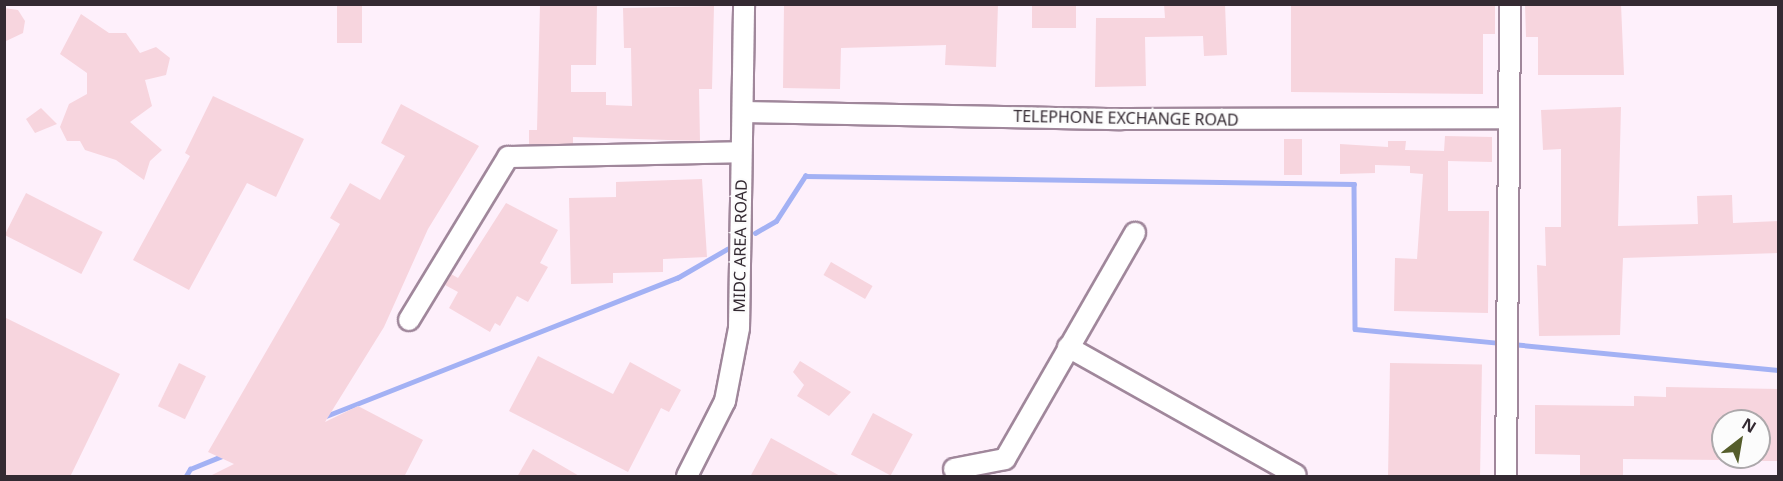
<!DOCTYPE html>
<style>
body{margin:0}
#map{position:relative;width:1783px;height:481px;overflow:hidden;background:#fcfcfc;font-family:"Noto Sans",sans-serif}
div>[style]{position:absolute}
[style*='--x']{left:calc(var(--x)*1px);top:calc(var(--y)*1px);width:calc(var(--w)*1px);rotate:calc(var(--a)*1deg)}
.built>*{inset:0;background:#fef0fb}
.stream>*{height:4.5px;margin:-2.25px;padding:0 2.25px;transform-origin:2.25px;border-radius:2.25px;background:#a3b1f4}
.building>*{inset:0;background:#f7d5de;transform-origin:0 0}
.roads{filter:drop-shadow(2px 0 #a0879b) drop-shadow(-2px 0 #a0879b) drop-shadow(0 2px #a0879b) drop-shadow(0 -2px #a0879b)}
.minor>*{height:20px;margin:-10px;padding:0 10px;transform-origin:10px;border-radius:10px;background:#fff}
span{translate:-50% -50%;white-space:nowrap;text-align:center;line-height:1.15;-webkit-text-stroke:4.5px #fcfcfc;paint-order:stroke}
.street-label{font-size:16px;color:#342a32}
.frame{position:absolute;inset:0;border:6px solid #342a32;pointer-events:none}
.north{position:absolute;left:1711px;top:409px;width:60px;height:60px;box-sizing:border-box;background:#fcfcfc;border:2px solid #aca8ab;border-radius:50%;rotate:31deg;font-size:16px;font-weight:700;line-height:24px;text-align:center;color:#342a32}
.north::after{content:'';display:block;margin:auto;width:21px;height:27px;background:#555d2b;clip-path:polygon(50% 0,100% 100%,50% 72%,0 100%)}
</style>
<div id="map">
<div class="built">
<div style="clip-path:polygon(evenodd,4px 5px,1778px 5px,1778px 476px,5px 476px,4px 5px,1723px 421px,1759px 421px,1759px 457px,1723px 457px,1723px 421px)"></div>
</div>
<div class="stream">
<div style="--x:755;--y:233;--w:24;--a:-30"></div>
<div style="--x:776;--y:221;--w:54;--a:-57.2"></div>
<div style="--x:805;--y:176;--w:549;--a:0.83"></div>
<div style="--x:1354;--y:184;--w:145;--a:89.6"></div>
<div style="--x:1355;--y:329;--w:147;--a:5.5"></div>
<div style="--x:1512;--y:344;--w:267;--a:5.6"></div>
<div style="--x:326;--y:416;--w:377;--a:-21.5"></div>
<div style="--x:677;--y:278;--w:58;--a:-30.1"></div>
<div style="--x:186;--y:476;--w:8;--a:-60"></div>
<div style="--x:190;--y:469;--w:35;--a:-22"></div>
</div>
<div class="building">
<div style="left:337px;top:4px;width:25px;height:39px"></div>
<div style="clip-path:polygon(540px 4px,597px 4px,596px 65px,571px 65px,571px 92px,606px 92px,606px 105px,632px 106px,631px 48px,624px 48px,623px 8px,714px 6px,712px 89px,699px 89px,700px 141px,573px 137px,573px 144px,529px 144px,529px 130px,537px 130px)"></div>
<div style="clip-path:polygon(784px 4px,998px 4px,996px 67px,945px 65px,946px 45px,841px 48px,840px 89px,783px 88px)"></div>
<div style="left:1032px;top:4px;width:44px;height:24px"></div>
<div style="clip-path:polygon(1164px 4px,1225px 4px,1227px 55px,1204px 56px,1203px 36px,1145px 37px,1146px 86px,1095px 87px,1096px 18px,1165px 18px)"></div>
<div style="clip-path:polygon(1291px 4px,1495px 4px,1495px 34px,1483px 34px,1483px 94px,1291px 92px)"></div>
<div style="clip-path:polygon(1525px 4px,1621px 4px,1624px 75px,1538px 75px,1538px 37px,1526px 37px)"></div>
<div style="clip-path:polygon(4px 8px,18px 10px,25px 21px,23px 33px,4px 42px)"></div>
<div style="clip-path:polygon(81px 14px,109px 33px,126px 33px,140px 53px,156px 47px,170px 58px,166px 75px,145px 80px,152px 106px,130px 122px,162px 150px,150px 161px,144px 180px,116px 160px,85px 150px,80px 141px,67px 141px,60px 127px,69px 104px,87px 94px,87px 73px,60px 54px)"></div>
<div style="clip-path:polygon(213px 96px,304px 139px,276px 197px,247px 183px,189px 290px,133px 260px,190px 156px,185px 153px)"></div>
<div style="clip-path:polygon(401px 104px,479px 146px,428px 229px,384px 327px,325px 422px,358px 406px,423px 440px,404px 477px,208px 477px,234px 464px,208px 452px,340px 224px,330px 218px,350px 183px,380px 200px,405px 156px,381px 143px)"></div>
<div style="clip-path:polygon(1621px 107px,1618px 226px,1698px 224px,1697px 196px,1732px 195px,1733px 223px,1779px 221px,1779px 253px,1623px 258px,1620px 335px,1539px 336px,1537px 265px,1546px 266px,1545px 227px,1561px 227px,1561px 149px,1543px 150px,1541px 110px)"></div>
<div style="clip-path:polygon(41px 108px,57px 124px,35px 133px,26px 119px)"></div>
<div style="clip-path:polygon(1445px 136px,1492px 137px,1492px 162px,1448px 161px,1448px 211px,1489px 211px,1488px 313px,1394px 311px,1395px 258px,1417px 259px,1423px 174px,1410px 173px,1410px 166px,1375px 165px,1375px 173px,1340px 174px,1340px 144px,1388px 147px,1388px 141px,1406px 141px,1405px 150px,1444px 151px)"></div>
<div style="left:1284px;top:139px;width:18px;height:36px"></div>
<div style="clip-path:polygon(702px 179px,707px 257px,663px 259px,663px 272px,613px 273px,613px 283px,571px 284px,569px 198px,616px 197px,616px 182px)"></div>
<div style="left:26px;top:193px;width:86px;height:47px;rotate:27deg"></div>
<div style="clip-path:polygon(506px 203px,558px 230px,540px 263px,548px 267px,528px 302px,517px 296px,500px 326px,495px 323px,490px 332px,449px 308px,458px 292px,445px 285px,451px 274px,458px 278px)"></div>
<div style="left:831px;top:262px;width:48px;height:15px;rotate:30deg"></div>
<div style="clip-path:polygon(4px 317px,120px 374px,70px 477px,4px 477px)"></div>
<div style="clip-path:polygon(538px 356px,613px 394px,630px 362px,681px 390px,669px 412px,661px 408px,628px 472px,509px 411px)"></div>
<div style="clip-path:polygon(800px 361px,851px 392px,829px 416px,797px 396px,804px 385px,793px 372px)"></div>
<div style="left:179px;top:363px;width:30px;height:48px;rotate:26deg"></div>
<div style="left:1390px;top:363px;width:92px;height:114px;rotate:1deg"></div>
<div style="clip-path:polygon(1666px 387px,1779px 389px,1779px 461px,1759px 461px,1759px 421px,1723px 421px,1723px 460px,1623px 459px,1623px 477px,1580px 477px,1580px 455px,1535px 454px,1535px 405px,1634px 406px,1634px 396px,1666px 397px)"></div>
<div style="left:873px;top:413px;width:45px;height:47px;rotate:28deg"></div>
<div style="clip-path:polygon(771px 438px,842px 477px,750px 477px)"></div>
<div style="clip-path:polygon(533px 449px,581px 477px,517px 477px)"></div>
</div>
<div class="roads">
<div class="minor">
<div style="--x:743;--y:112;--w:378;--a:1.1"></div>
<div style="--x:1121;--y:119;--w:388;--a:-0.1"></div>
<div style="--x:409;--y:320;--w:191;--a:-58.7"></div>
<div style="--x:508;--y:157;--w:233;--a:-1.2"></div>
<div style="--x:1068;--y:347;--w:261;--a:29.3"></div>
<div style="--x:954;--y:469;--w:52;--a:-11.1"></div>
<div style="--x:1005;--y:459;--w:261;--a:-60.1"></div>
<div style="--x:687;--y:476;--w:84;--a:-63.1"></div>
<div style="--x:725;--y:401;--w:74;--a:-79.1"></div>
<div style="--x:739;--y:328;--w:324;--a:-89.1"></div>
<div style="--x:1506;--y:476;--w:472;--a:-89.5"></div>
</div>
</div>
<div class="street-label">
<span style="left:1126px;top:118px;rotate:1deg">TELEPHONE EXCHANGE ROAD</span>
<span style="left:740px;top:246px;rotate:-89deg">MIDC AREA ROAD</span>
</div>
<div class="frame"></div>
<div class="north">N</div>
</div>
